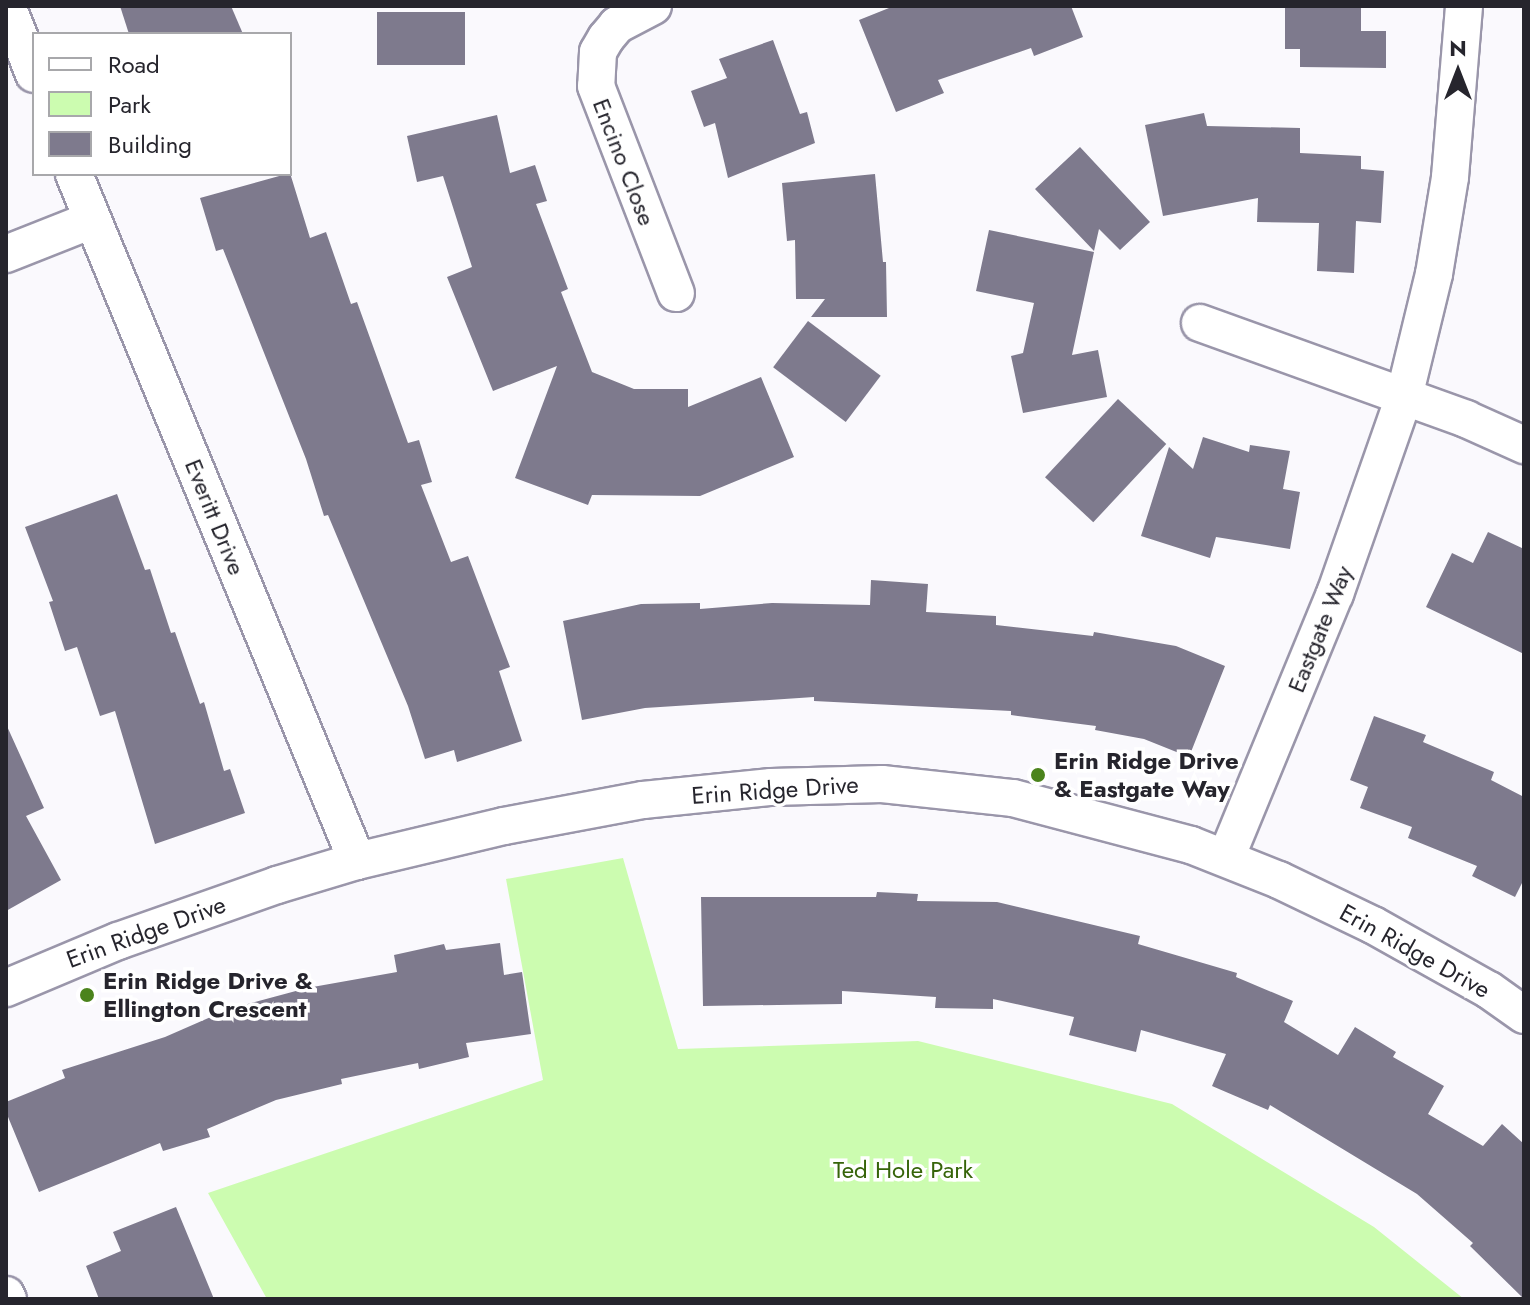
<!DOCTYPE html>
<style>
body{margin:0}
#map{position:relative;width:1530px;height:1305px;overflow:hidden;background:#faf9fd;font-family:Jost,sans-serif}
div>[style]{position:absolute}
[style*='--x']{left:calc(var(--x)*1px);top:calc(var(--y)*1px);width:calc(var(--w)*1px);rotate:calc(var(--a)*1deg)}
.green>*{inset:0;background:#ccfcb0}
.building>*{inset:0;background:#7e7a8d;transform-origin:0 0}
.roads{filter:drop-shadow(2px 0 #9a96aa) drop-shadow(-2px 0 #9a96aa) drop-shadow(0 2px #9a96aa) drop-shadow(0 -2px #9a96aa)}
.minor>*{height:36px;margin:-18px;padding:0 18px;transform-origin:18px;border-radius:18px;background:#fff}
.dots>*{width:22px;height:22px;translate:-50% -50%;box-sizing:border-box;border:4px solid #fff;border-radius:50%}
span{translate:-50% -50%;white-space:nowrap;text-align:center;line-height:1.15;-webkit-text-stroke:7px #fff;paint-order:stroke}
.street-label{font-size:24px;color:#26252d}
.poi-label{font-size:24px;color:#26252d;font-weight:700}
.left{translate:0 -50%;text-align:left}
.park-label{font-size:24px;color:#366409}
.frame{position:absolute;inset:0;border:8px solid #26252d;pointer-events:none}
.legend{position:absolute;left:32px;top:32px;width:260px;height:144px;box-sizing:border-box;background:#fff;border:2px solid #a8a8ab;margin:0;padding:10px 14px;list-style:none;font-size:24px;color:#26252d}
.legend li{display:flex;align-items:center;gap:16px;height:40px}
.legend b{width:40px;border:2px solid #a8a8ab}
.north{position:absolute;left:1418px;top:32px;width:80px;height:80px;-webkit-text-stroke:6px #fff;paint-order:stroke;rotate:0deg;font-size:22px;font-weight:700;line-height:32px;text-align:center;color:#26252d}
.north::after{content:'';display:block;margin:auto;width:28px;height:36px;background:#26252d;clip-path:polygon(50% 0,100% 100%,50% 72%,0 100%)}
</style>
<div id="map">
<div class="green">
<div style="clip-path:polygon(623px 858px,678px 1049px,918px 1041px,1172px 1104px,1374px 1227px,1464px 1299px,267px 1299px,208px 1193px,543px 1080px,506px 879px)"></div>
</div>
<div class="building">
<div style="clip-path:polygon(120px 6px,231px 6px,243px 34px,129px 34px)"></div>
<div style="clip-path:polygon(894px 6px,1071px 6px,1083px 37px,1034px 56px,1031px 48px,938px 80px,944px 93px,896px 112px,859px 20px)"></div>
<div style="clip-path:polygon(1285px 6px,1361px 6px,1361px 31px,1386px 31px,1386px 68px,1300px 67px,1300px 49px,1285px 49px)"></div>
<div style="left:377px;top:12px;width:88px;height:53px"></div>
<div style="clip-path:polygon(773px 40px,800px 114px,807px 112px,815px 143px,728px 178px,715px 123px,704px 127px,691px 91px,727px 78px,719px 59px)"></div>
<div style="clip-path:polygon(1204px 113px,1207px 126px,1300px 128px,1300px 153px,1361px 156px,1361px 169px,1384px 171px,1381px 223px,1356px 221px,1354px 273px,1317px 271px,1319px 223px,1257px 222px,1258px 198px,1163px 216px,1145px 125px)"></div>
<div style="clip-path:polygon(497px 115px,510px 173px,535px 165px,547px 201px,536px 204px,568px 289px,561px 292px,592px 372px,634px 389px,688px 389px,688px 407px,761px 377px,794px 457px,700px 496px,592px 495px,588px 505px,515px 478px,557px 366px,493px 391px,447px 277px,472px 267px,443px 176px,417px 182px,407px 136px)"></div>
<div style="clip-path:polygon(1080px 147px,1150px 222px,1120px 250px,1099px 229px,1094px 251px,1035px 189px)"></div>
<div style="clip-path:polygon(290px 173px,310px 238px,326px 232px,351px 304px,357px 302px,408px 443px,419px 440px,432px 482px,421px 485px,451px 562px,468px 556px,510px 667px,499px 671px,522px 741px,457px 762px,454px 750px,425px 759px,408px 706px,328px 515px,324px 516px,306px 459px,223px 249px,216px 251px,200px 198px)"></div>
<div style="clip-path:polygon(875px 174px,883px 262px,886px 262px,887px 317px,811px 317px,825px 299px,796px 299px,795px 240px,787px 241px,782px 183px)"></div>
<div style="clip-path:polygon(989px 230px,1094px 252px,1072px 355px,1098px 350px,1107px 397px,1023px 413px,1011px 356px,1023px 353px,1034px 303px,976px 291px)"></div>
<div style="left:808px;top:321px;width:91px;height:58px;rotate:37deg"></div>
<div style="left:1118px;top:399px;width:66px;height:107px;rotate:43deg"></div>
<div style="clip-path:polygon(1203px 437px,1249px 452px,1250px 445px,1290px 451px,1283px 489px,1300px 492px,1290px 549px,1216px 537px,1210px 558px,1141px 536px,1169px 447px,1193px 469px)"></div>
<div style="clip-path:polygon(117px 494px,145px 570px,150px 569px,171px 633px,175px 632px,200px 704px,204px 702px,224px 771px,230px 769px,245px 813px,155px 844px,115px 711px,100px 716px,77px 647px,65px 651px,49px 602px,53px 601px,25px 527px)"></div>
<div style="clip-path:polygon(1488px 532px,1524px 549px,1524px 654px,1426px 607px,1452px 553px,1473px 563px)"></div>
<div style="clip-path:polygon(871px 580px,928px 584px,926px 612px,996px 616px,996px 625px,1093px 636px,1094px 632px,1176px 646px,1225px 666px,1189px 757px,1144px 739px,1095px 730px,1096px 726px,1011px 715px,1011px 711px,814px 701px,814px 697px,645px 708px,582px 720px,563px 621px,641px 604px,700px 603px,700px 609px,772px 603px,870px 605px)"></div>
<div style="clip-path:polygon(1374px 716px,1426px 735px,1423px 742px,1494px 772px,1491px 780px,1524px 797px,1524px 879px,1515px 897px,1472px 876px,1477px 866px,1408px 838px,1412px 827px,1360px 808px,1368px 787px,1350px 780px)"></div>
<div style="clip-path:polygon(6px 724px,44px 808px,26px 816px,61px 880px,6px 911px)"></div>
<div style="clip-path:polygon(877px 892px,918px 894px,917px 901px,997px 902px,1140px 936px,1138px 944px,1237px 973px,1236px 977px,1293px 1001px,1284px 1022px,1338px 1055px,1355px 1027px,1396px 1052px,1393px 1057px,1444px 1086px,1428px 1114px,1483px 1146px,1502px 1124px,1524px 1144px,1524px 1299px,1470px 1246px,1473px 1243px,1417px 1194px,1270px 1105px,1268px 1110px,1212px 1086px,1226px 1054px,1141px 1030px,1136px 1052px,1069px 1035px,1074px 1017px,993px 999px,993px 1009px,935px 1008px,936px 997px,842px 991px,842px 1004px,703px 1006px,701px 897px,876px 897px)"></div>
<div style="clip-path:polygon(500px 943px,504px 975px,522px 972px,531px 1034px,466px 1043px,469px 1057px,419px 1069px,418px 1063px,341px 1079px,342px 1084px,276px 1100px,207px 1129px,210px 1137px,163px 1151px,160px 1143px,39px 1192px,6px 1112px,6px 1102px,65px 1078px,62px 1070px,165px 1037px,229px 1009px,307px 988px,397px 972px,394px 955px,444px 944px,446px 950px)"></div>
<div style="clip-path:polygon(176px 1207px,214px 1299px,99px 1299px,86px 1266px,121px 1251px,113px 1232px)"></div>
</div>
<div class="roads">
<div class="minor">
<div style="--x:7;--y:6;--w:73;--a:68.3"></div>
<div style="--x:653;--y:6;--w:41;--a:152.2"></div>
<div style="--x:617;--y:25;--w:17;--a:130"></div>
<div style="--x:606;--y:38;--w:16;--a:120"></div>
<div style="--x:598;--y:52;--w:34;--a:93"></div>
<div style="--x:596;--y:86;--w:222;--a:68.9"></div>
<div style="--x:74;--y:174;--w:743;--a:67.61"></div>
<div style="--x:6;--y:254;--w:92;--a:-21.6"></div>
<div style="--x:1200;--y:323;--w:283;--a:19.8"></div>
<div style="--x:1466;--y:419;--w:64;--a:24.1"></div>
<div style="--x:1226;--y:858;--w:286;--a:-67.6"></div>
<div style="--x:1335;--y:594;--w:209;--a:-70.7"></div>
<div style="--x:1404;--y:397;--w:127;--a:-76.3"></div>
<div style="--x:1434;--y:274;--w:98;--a:-80.6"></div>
<div style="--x:1450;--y:177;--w:172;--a:-85.3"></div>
<div style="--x:6;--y:988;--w:121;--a:-22.8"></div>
<div style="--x:118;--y:941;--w:169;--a:-19.4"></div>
<div style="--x:277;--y:885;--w:84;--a:-16.7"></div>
<div style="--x:357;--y:861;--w:151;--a:-13.4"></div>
<div style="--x:504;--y:826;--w:141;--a:-10.6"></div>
<div style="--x:643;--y:800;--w:129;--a:-5.8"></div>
<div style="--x:771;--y:787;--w:111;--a:-1.5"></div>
<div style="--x:882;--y:784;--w:132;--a:6.1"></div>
<div style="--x:1013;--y:798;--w:184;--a:14.8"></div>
<div style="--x:1191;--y:845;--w:95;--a:21.7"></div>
<div style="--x:1279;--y:880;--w:104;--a:25.6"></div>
<div style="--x:1373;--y:925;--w:133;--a:29.3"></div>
<div style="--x:1489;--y:990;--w:43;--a:35.5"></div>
<div style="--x:6;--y:1295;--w:4;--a:63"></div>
</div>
</div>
<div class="dots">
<div style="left:1038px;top:775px;background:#4b831c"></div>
<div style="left:87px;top:995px;background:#4b831c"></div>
</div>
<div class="street-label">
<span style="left:624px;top:162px;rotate:69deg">Encino Close</span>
<span style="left:215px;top:517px;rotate:68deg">Everitt Drive</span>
<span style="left:1320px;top:629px;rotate:-68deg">Eastgate Way</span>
<span style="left:775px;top:790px;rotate:-4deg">Erin Ridge Drive</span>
<span style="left:146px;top:932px;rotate:-20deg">Erin Ridge Drive</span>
<span style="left:1415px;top:951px;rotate:29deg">Erin Ridge Drive</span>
</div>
<div class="poi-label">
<span class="left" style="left:1054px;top:775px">Erin Ridge Drive<br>&amp; Eastgate Way</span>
<span class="left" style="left:103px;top:995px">Erin Ridge Drive &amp;<br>Ellington Crescent</span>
</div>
<div class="park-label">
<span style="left:903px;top:1170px">Ted Hole Park</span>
</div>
<div class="frame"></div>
<ul class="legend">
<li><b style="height:10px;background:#fff"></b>Road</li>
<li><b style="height:22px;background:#ccfcb0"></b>Park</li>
<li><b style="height:22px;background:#7e7a8d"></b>Building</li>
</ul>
<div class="north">N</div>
</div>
